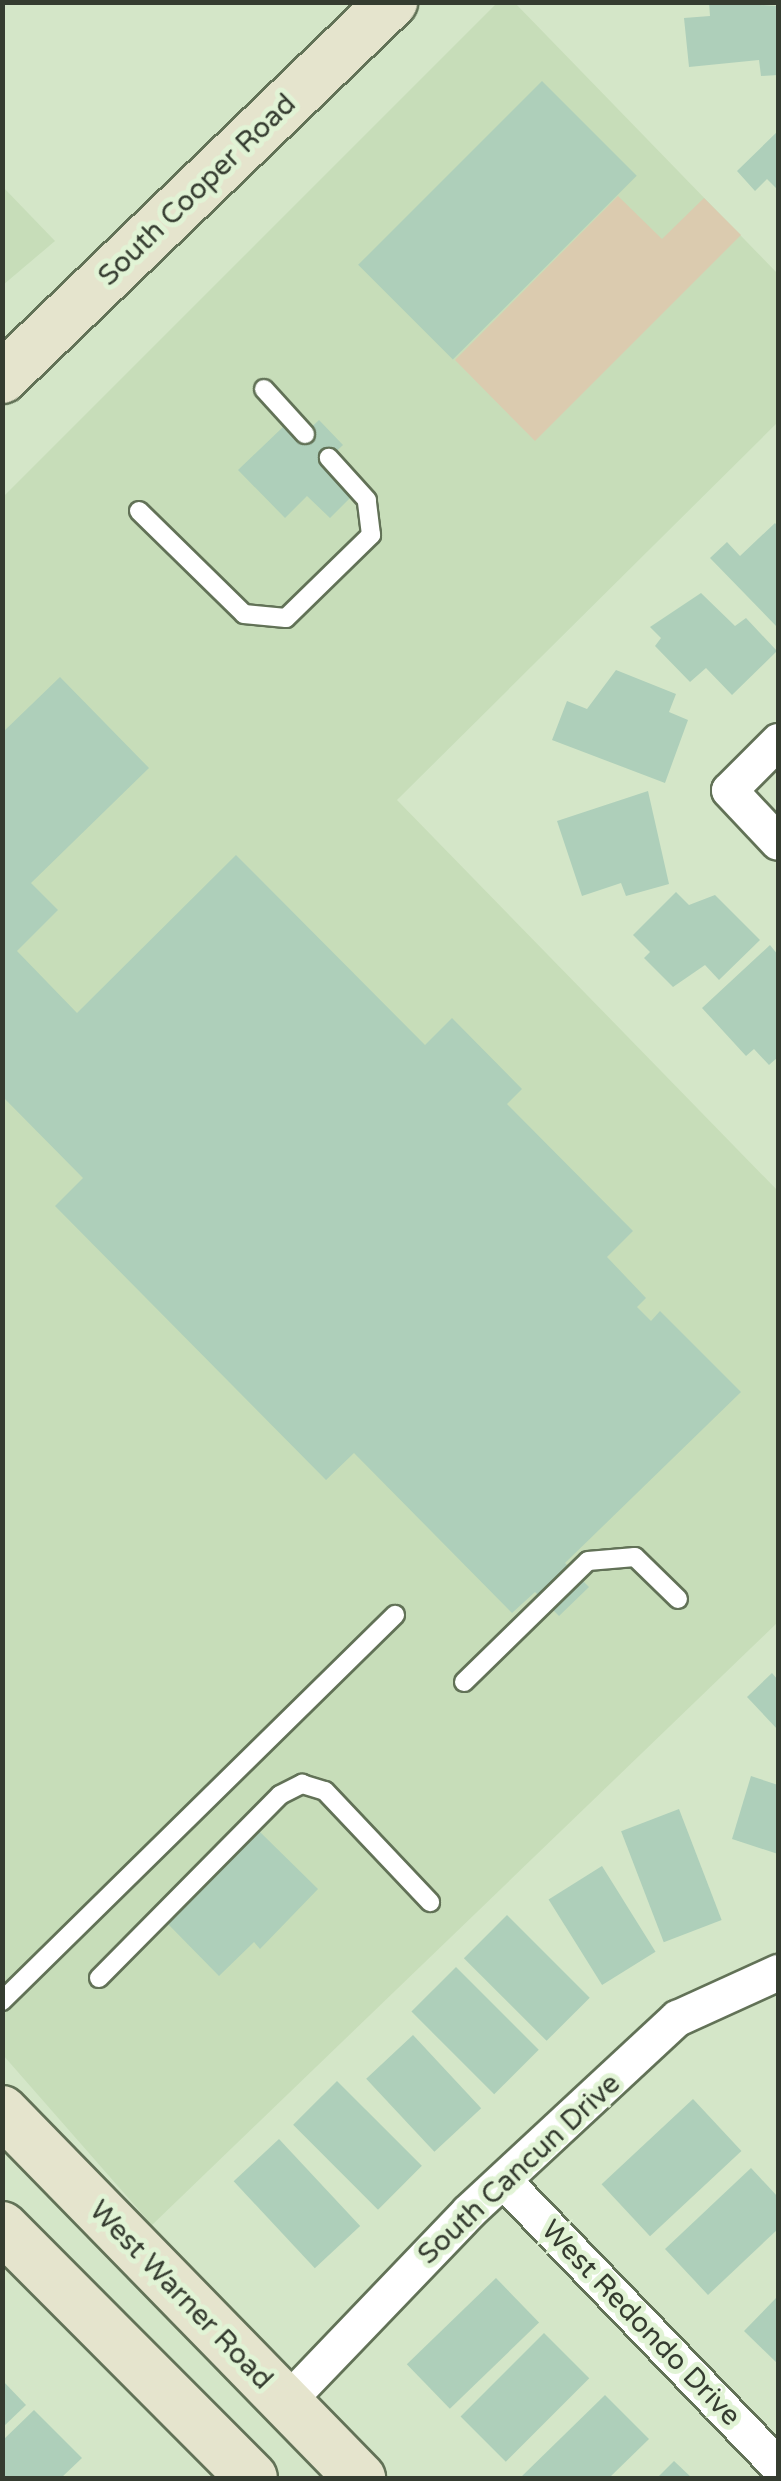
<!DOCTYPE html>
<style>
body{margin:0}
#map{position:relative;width:781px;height:2481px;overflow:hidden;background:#d4e6c8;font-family:"Varela Round",sans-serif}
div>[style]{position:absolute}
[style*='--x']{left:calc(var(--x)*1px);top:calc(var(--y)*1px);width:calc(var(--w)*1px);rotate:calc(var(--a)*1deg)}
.built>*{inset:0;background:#c7ddb9}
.green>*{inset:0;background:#dbcbaf}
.building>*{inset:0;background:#aecfba;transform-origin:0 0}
.roads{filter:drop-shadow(2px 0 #627257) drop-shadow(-2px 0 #627257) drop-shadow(0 2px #627257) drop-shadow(0 -2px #627257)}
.lane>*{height:18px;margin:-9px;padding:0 9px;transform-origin:9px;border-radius:9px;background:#fff}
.street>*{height:35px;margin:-17.5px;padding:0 17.5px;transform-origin:17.5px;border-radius:17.5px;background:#fff}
.secondary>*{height:50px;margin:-25px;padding:0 25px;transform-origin:25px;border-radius:25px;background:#e5e4cd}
span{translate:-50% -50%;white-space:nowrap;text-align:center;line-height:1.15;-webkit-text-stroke:10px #e1f3d5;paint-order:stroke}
.street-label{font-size:28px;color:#353c30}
.frame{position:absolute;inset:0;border:5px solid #353c30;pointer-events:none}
</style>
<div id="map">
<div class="built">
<div style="clip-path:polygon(497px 3px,515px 3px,778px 274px,778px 422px,397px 800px,778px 1191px,778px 1622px,152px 2225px,3px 2055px,2px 498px)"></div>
<div style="clip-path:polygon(3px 187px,55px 241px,3px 285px,2px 285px)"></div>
</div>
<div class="green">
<div style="clip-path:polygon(618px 196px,662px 239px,704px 198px,741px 235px,535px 441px,455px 360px)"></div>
</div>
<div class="building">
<div style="clip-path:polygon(709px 2px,778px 6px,778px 75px,761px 76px,759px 60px,689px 67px,684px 18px,710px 16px)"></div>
<div style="left:542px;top:81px;width:134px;height:260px;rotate:45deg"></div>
<div style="clip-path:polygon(778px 131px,778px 190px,767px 179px,755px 191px,737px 171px)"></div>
<div style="clip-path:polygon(319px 420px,343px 445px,322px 465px,352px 496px,330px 518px,307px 496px,285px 518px,238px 470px,283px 427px,297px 441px)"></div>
<div style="clip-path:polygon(775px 523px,778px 527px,778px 628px,710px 558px,727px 542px,740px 556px)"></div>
<div style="clip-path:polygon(701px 593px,735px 626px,746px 618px,777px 651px,732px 695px,706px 668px,690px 682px,655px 646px,661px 638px,650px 627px)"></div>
<div style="clip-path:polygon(616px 670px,676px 694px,669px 712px,688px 720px,665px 783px,552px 740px,567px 701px,587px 709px)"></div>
<div style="clip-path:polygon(60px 677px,149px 768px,31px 883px,58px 910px,17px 951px,77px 1013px,236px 855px,425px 1045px,452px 1018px,522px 1089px,507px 1104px,633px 1231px,607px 1257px,646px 1298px,637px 1307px,651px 1321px,660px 1311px,741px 1392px,565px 1563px,589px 1587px,559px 1616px,535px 1592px,512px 1613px,354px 1453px,326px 1480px,55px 1206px,83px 1178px,2px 1096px,2px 733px)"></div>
<div style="clip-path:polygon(648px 791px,669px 884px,626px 896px,621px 883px,582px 896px,557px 821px)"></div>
<div style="clip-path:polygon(676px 892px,689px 905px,715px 895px,760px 940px,719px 980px,705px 965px,673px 987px,644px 958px,650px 952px,633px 935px)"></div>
<div style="clip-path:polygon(770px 945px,778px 955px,778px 1057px,769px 1065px,754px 1049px,746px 1056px,702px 1008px)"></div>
<div style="clip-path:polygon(772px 1673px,778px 1680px,778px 1730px,747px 1697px)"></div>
<div style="clip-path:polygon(751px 1776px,778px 1785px,778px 1854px,732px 1839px)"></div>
<div style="left:679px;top:1809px;width:119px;height:62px;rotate:69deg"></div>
<div style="clip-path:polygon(260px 1832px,318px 1889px,260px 1949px,254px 1942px,219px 1976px,166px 1922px)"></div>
<div style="left:602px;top:1866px;width:101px;height:63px;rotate:58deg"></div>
<div style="left:507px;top:1915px;width:117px;height:61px;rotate:45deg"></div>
<div style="left:456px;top:1967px;width:117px;height:63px;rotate:45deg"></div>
<div style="left:413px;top:2035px;width:100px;height:64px;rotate:47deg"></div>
<div style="left:337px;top:2081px;width:120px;height:62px;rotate:45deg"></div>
<div style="left:693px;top:2099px;width:71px;height:125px;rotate:47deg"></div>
<div style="left:279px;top:2139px;width:119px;height:62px;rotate:47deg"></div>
<div style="clip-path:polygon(751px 2168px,778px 2197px,778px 2229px,708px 2295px,665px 2249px)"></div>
<div style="left:496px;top:2278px;width:62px;height:124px;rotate:46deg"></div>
<div style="clip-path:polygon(778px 2296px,778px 2364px,744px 2331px)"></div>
<div style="left:544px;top:2333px;width:64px;height:118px;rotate:45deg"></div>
<div style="clip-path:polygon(2px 2380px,26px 2405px,2px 2428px)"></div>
<div style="clip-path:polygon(605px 2395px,649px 2439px,609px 2478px,520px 2478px)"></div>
<div style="clip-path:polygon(34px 2410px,82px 2458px,61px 2478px,2px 2478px,2px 2441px)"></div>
<div style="clip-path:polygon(674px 2461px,692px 2478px,657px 2478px)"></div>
</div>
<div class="roads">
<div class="lane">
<div style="--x:264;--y:389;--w:61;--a:47.7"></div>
<div style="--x:139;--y:511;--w:147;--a:44.4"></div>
<div style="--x:244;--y:614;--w:42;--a:5.4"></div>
<div style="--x:286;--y:618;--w:119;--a:-44.3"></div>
<div style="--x:371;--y:535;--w:35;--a:-97"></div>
<div style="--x:367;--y:500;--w:57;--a:-132.1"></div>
<div style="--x:464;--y:1682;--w:173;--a:-44.3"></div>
<div style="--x:588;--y:1561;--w:47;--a:-4.9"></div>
<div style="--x:635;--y:1557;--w:60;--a:44.3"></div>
<div style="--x:99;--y:1978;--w:257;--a:-45.3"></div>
<div style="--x:280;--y:1795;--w:25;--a:-27"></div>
<div style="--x:302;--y:1784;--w:24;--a:17"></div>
<div style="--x:325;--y:1791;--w:153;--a:46.6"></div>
<div style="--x:2;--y:2001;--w:551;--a:-44.49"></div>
</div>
<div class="street">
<div style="--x:778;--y:741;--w:69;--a:135"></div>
<div style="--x:729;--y:790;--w:71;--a:46.7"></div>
<div style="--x:503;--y:2180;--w:397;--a:46.1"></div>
<div style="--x:286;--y:2402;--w:265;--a:-46.2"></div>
<div style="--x:469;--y:2211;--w:284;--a:-42.9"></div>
<div style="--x:677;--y:2018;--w:111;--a:-24.5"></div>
</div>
<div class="secondary">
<div style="--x:2;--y:378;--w:542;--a:-43.95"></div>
<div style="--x:2;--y:2111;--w:513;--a:45.71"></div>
<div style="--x:2;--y:2227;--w:354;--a:45.1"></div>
</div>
</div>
<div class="street-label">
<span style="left:197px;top:190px;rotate:-44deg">South Cooper Road</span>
<span style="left:519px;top:2169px;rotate:-43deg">South Cancun Drive</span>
<span style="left:181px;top:2295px;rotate:46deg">West Warner Road</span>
<span style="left:641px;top:2323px;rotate:46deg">West Redondo Drive</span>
</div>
<div class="frame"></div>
</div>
